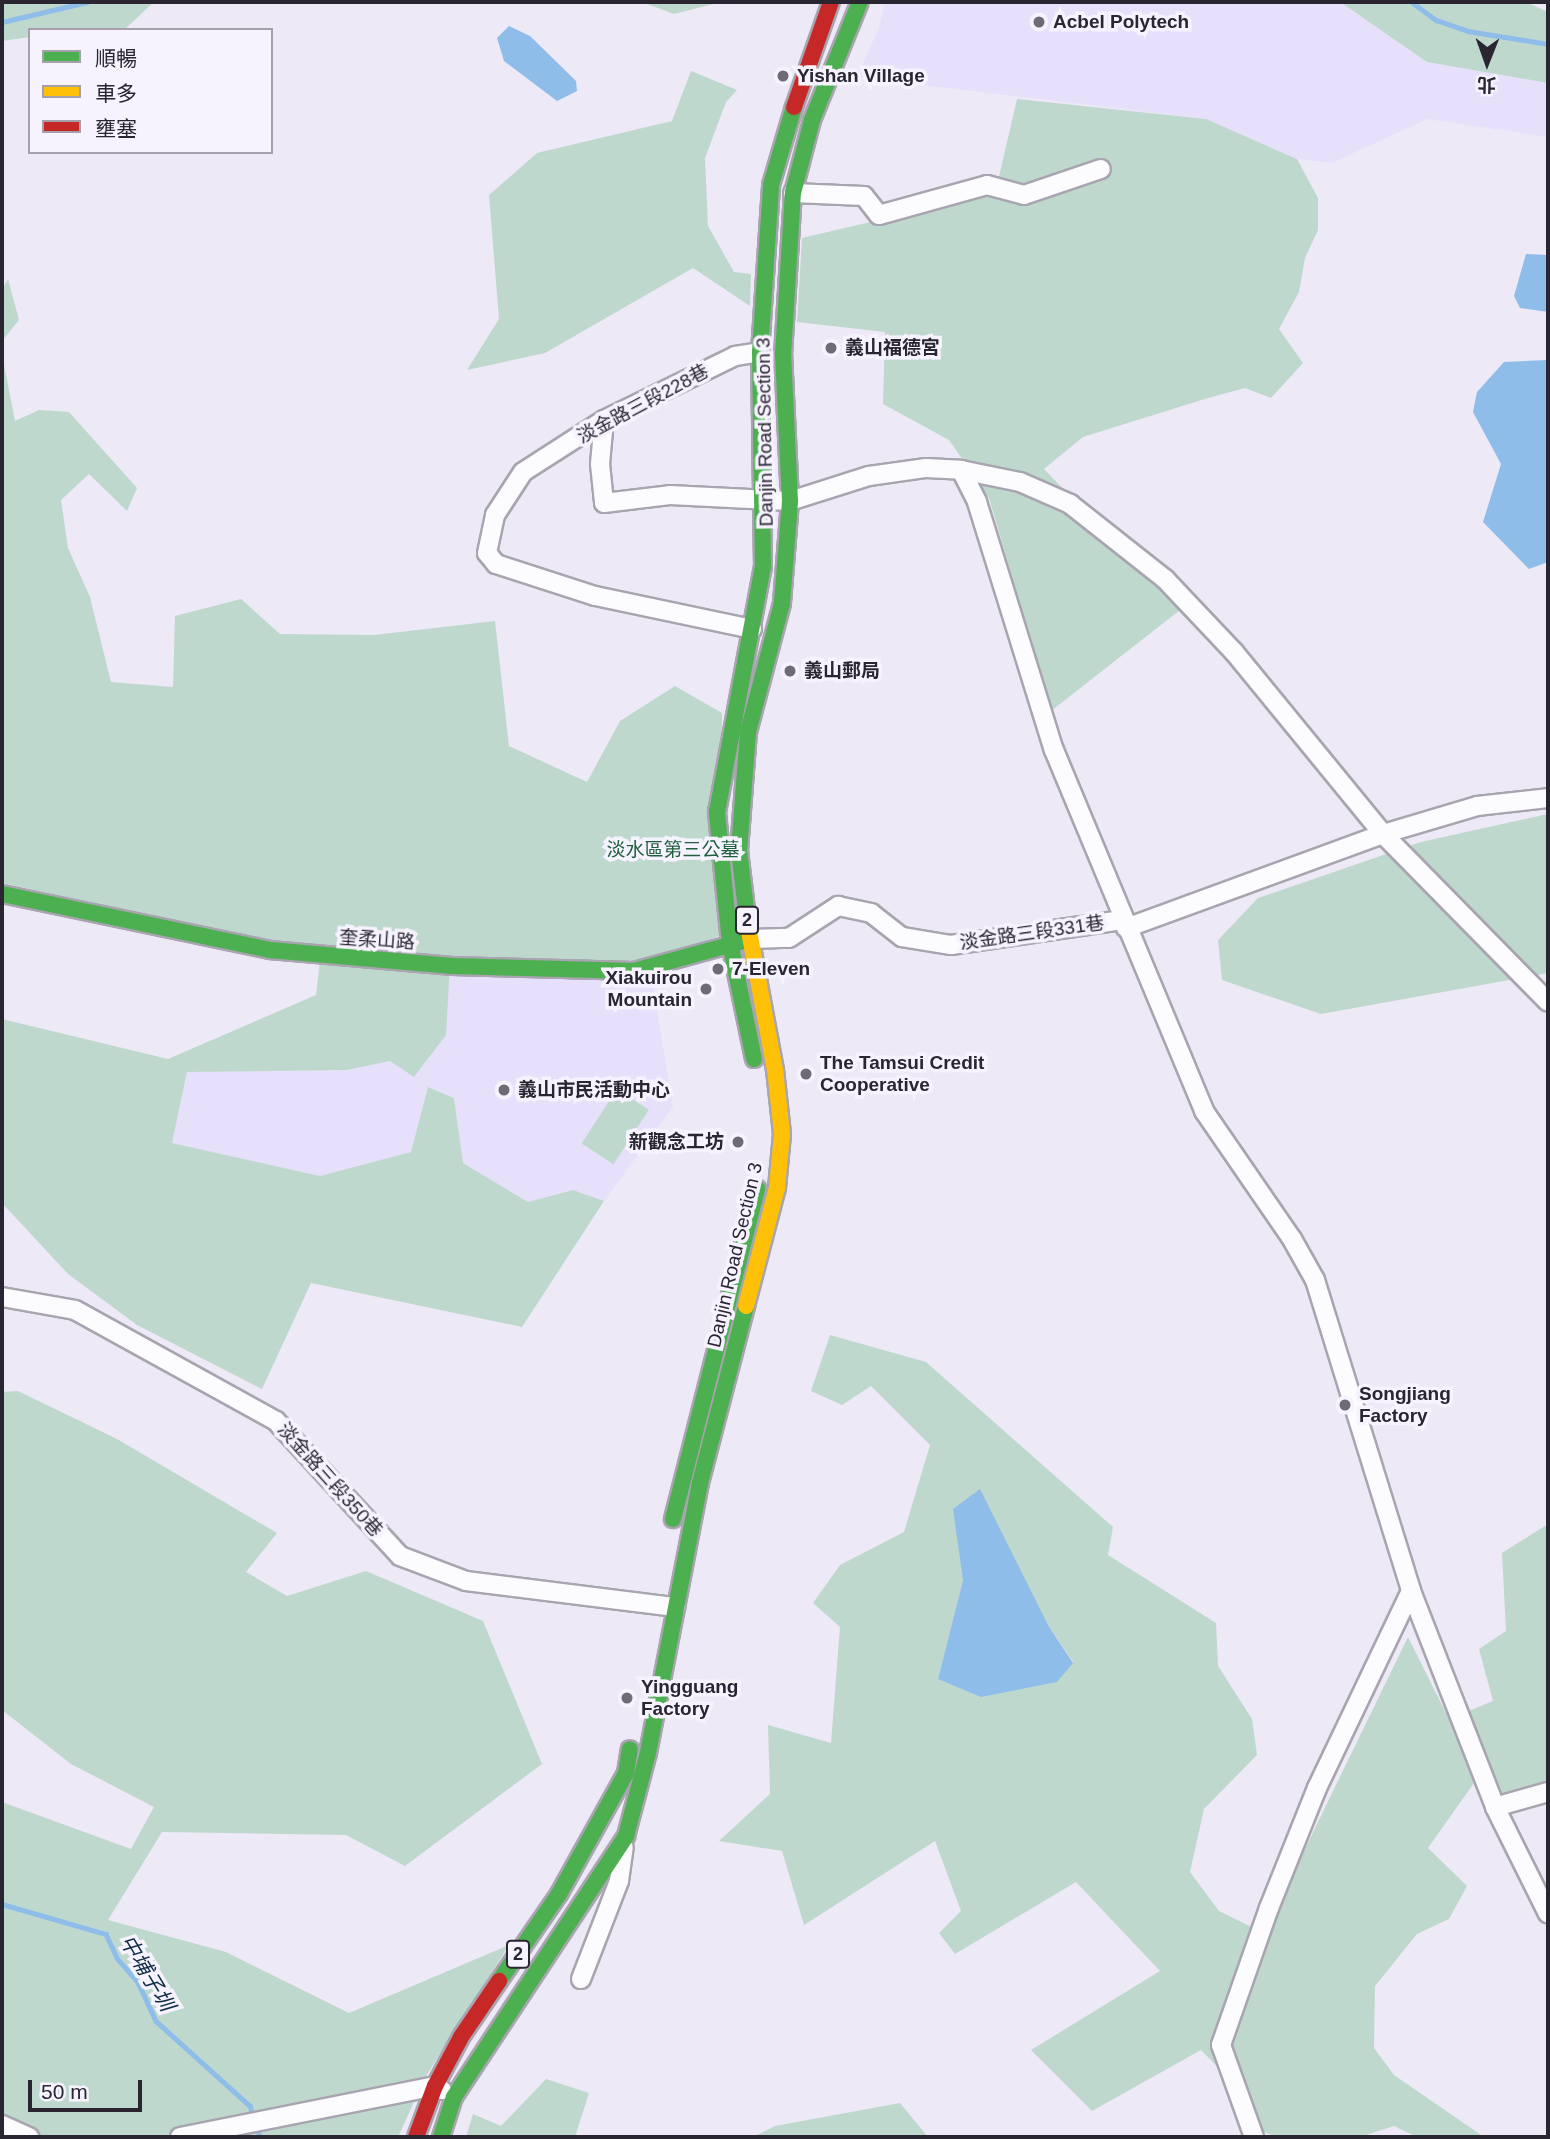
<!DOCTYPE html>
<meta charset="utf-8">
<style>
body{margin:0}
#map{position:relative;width:1550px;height:2139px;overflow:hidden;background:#ede9f6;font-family:Arial,"Noto Sans TC",sans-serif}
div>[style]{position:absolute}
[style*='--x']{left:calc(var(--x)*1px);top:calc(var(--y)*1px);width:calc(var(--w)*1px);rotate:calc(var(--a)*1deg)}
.built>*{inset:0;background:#e7e0fa}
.green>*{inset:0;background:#bfd8ce;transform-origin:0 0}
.water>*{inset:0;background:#8ebde9}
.stream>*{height:4.5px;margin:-2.25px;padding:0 2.25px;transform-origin:2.25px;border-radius:2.25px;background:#8ebde9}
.roads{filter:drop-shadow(2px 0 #a8a5b0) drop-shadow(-2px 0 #a8a5b0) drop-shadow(0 2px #a8a5b0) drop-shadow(0 -2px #a8a5b0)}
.street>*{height:18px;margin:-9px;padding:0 9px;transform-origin:9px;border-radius:9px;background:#fcfcfe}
.fast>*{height:16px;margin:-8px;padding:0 8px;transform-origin:8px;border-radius:8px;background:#4caf50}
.slow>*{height:16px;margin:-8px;padding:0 8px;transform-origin:8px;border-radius:8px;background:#ffc107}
.jam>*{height:16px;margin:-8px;padding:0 8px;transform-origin:8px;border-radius:8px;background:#c62828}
.dots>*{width:19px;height:19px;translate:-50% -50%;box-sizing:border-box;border:4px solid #f6f3ff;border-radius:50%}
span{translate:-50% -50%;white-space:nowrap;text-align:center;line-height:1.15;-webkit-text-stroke:7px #f6f3ff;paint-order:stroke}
.shield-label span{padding:2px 5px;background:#f6f3ff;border:2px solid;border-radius:5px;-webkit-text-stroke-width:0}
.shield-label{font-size:18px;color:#292631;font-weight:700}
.poi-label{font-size:19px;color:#292631;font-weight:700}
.left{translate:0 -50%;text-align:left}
.right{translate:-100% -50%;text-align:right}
.street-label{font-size:19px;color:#292631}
.park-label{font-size:19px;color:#205e3e}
.water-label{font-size:21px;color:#0e2c44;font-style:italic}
.frame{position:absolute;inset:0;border:4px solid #292631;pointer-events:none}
.legend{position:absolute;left:28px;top:28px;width:245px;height:126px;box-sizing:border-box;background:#f6f3ff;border:2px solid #a4a1ad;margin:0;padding:9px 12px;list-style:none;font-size:21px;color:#292631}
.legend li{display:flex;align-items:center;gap:14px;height:35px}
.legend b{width:35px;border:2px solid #a4a1ad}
.north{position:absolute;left:1452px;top:28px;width:70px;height:70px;-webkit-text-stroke:5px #f6f3ff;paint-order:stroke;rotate:181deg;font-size:19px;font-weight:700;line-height:28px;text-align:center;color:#292631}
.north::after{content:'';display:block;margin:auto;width:24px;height:32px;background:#292631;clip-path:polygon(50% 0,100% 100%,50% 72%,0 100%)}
.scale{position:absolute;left:28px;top:2080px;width:114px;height:32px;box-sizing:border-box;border:4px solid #292631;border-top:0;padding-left:9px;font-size:21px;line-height:24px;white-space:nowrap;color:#292631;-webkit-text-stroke:5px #f6f3ff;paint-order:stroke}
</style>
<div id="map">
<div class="built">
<div style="clip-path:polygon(885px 2px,1340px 2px,1427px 62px,1548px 83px,1548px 137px,1427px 119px,1332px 163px,1297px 159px,1206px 119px,857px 77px,879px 28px)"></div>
<div style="clip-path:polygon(449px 964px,639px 967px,652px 979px,673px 1107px,604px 1201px,573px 1190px,528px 1202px,463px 1163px,454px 1098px,428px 1087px,411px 1152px,320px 1176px,172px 1143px,187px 1072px,347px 1070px,390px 1061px)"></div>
</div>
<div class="green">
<div style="clip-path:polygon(2px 2px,154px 2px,126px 28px,30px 30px,30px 37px,2px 41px)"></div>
<div style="clip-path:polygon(642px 2px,721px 2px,674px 14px)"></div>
<div style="clip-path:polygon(1340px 2px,1526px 2px,1548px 12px,1548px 83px,1427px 62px)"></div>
<div style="clip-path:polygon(691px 71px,737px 90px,726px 102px,705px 158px,708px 226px,734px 272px,751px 274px,750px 306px,693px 268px,545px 353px,467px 370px,499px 319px,489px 195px,537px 153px,672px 121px)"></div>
<div style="clip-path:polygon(1017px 99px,1206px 119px,1297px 159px,1318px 198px,1318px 230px,1305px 258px,1299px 292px,1279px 329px,1303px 363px,1271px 398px,1245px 388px,1208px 398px,1083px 437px,1044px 469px,1180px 610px,1051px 711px,989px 498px,949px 440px,883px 404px,885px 332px,797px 322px,802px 238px,981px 196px,998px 181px)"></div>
<div style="clip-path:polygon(8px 279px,19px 320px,2px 341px,2px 289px)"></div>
<div style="clip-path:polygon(2px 354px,15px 421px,39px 410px,69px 412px,137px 488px,127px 511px,89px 474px,61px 500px,68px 548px,90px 597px,111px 682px,173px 687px,175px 616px,241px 599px,280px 634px,374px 635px,495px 621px,509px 746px,587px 782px,620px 721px,675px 686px,722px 713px,719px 936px,639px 967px,450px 964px,446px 1035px,414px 1077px,390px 1061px,347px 1070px,187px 1072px,172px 1143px,320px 1176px,411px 1152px,428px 1087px,454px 1098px,463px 1163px,528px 1202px,573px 1190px,604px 1201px,522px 1327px,311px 1283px,262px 1389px,137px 1325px,68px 1274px,2px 1203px,2px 1019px,168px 1059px,316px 995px,321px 952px,2px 883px)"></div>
<div style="clip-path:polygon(1548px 814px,1548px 973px,1321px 1014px,1222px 980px,1218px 940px,1258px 898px,1421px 842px)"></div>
<div style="left:617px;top:1089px;width:38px;height:65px;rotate:33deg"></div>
<div style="clip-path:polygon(evenodd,830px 1335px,926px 1362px,1113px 1527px,1108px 1555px,1216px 1623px,1218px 1666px,1252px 1719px,1257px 1755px,1204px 1809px,1190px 1872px,1219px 1911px,1264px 1933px,1408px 1637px,1449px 1719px,1493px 1701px,1479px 1649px,1506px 1631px,1502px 1553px,1548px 1524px,1548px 1788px,1501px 1802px,1481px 1773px,1428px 1848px,1467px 1886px,1449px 1919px,1417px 1934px,1375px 1986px,1374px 2048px,1394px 2075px,1484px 2137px,1417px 2137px,1394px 2126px,1360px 2137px,1277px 2137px,1264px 2132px,1245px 2095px,1201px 2050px,1092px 2111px,1031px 2050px,1160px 1971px,1076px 1882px,955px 1954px,939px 1933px,961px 1911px,935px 1841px,804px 1925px,782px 1851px,719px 1841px,770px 1794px,768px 1725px,831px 1743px,840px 1627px,813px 1603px,840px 1565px,904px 1532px,930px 1445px,871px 1386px,842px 1405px,811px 1391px,830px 1335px,963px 1580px,1048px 1625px,1073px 1662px,938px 1679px,963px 1580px)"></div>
<div style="clip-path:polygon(18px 1391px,117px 1439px,277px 1533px,246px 1572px,287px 1596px,366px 1571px,483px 1621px,542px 1764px,405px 1866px,346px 1835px,162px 1832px,108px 1920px,226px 1952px,349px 2013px,509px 1945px,426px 2076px,398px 2137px,2px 2137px,2px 1802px,131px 1849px,154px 1807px,71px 1764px,2px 1710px,2px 1392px)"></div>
<div style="clip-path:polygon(546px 2079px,589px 2093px,575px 2137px,466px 2137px,473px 2114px,501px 2126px)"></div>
<div style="clip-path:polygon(900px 2103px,928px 2137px,753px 2137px,775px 2126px)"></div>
</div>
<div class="water">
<div style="clip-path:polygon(509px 26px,530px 36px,576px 81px,577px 91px,557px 101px,504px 61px,497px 38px)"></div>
<div style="clip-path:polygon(1526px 254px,1548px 255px,1548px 312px,1520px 308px,1514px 296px)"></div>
<div style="clip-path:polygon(1548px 360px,1548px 562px,1529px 569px,1483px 522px,1501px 464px,1473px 412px,1477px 392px,1504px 362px)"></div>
<div style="clip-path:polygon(980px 1489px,1048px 1625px,1073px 1663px,1057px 1682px,981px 1697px,938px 1679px,963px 1580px,953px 1509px)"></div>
</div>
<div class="stream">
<div style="--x:1412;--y:2;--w:30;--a:37"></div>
<div style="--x:1436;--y:20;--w:34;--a:19"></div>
<div style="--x:1468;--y:31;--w:81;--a:9.2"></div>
<div style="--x:2;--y:22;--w:87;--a:-13.2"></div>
<div style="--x:2;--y:1904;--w:108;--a:16.1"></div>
<div style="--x:106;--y:1934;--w:26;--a:65"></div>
<div style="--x:117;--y:1958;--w:32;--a:49"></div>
<div style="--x:138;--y:1982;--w:43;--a:65.2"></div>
<div style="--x:156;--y:2021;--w:127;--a:42.1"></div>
<div style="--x:250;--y:2106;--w:13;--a:72"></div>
<div style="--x:257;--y:2126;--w:11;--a:75"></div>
</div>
<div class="roads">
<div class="street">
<div style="--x:793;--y:193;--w:71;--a:2.4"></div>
<div style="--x:864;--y:196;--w:24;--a:52"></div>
<div style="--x:879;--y:215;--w:112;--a:-15.5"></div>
<div style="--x:987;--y:185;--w:38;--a:15"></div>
<div style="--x:1024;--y:195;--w:81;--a:-18.7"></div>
<div style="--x:604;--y:420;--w:44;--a:95.2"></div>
<div style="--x:600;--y:464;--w:39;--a:84"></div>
<div style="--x:604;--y:503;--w:66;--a:-6.9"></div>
<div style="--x:670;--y:495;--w:120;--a:2.9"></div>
<div style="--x:790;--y:501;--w:83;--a:-17.6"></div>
<div style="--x:869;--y:476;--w:58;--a:-8"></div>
<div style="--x:926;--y:468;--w:35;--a:3"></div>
<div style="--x:961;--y:470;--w:36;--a:63"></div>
<div style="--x:977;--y:502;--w:260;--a:72.8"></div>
<div style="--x:1054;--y:750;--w:391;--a:67.4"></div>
<div style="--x:1204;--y:1111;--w:155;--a:55.5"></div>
<div style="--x:1292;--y:1239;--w:47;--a:60.7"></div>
<div style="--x:1315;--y:1280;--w:325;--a:72.8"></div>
<div style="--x:1411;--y:1591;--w:232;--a:68.7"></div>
<div style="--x:1495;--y:1807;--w:119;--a:63.6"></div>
<div style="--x:961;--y:470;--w:60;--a:11.5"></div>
<div style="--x:1020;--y:482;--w:55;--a:23.7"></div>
<div style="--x:1070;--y:504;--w:121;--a:38.3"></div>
<div style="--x:1165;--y:579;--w:100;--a:46.6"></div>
<div style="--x:1234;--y:652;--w:235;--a:50.7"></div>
<div style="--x:1383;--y:834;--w:235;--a:45.5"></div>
<div style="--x:752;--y:629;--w:160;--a:-168.1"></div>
<div style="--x:595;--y:596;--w:104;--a:-162.1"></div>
<div style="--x:496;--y:564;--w:14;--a:-129"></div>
<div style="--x:487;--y:553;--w:39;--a:-78"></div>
<div style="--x:495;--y:515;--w:51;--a:-56.9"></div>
<div style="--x:523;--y:472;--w:96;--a:-32.7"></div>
<div style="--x:604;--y:420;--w:146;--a:-26"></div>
<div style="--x:735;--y:356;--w:25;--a:-9"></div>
<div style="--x:1126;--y:928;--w:274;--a:-20.1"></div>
<div style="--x:1383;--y:834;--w:98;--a:-16.6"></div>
<div style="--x:1477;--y:806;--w:71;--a:-6.4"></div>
<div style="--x:751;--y:939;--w:38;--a:-2"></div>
<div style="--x:789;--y:938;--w:59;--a:-33.1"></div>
<div style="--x:838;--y:906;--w:34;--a:12"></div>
<div style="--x:871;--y:913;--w:39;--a:38"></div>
<div style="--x:902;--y:937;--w:50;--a:9.3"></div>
<div style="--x:951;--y:945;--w:173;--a:-8.3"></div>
<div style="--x:2;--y:1297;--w:74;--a:10.1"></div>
<div style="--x:75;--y:1310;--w:230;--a:28.9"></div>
<div style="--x:276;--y:1421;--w:183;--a:47.4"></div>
<div style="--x:400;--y:1556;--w:71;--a:20.7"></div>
<div style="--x:466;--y:1581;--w:211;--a:7.1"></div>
<div style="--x:1495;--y:1807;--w:55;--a:-15.8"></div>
<div style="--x:581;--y:1979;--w:105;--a:-68.8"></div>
<div style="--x:619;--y:1881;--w:34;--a:-82"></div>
<div style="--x:2;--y:2125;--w:30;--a:24"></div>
<div style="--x:180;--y:2137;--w:260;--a:-11.3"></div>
<div style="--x:435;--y:2086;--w:8;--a:30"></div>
<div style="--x:1254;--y:2137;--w:98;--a:-109.7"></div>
<div style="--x:1221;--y:2045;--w:145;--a:-70.7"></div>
<div style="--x:1269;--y:1908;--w:129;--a:-68.2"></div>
<div style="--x:1317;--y:1788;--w:218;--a:-64.5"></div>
</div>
<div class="fast">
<div style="--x:2;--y:894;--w:274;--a:11.8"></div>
<div style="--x:270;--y:950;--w:183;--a:5"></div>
<div style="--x:452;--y:966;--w:182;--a:1.6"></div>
<div style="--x:634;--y:971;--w:117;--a:-15.3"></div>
<div style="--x:748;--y:926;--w:76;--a:-96.8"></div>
<div style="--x:739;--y:851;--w:119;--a:-85.7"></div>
<div style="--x:748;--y:732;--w:133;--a:-75.2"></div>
<div style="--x:782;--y:603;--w:102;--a:-85.5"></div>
<div style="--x:790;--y:501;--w:146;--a:-92.7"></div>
<div style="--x:783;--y:355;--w:162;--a:-86.5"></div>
<div style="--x:793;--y:193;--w:75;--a:-75.4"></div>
<div style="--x:812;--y:120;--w:127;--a:-67.9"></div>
<div style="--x:754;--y:1059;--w:118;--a:-101.7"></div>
<div style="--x:730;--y:943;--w:132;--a:-95.7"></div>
<div style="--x:717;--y:812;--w:249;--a:-79.4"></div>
<div style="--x:763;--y:567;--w:215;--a:-90.8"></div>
<div style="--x:760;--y:352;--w:167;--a:-86.2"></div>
<div style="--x:771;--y:185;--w:81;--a:-73.6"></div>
<div style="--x:673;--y:1519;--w:341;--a:-75.7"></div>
<div style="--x:499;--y:1981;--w:106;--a:-55.4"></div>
<div style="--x:559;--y:1894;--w:138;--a:-61"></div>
<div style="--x:626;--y:1773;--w:24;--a:-81"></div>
<div style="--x:441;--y:2137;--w:42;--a:-72"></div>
<div style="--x:454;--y:2097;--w:313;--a:-56.6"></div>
<div style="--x:626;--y:1836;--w:86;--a:-75.2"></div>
<div style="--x:648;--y:1753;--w:275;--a:-79.1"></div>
<div style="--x:700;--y:1483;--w:183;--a:-75.4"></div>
</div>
<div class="slow">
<div style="--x:746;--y:1306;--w:122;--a:-75.3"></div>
<div style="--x:777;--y:1188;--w:54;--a:-84.7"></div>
<div style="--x:782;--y:1134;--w:64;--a:-96.2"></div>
<div style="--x:775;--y:1070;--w:147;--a:-100.6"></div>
</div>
<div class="jam">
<div style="--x:794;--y:107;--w:111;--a:-70.6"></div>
<div style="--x:416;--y:2137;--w:54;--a:-69.6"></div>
<div style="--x:435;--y:2086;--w:55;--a:-62"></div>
<div style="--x:461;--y:2037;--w:68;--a:-55.8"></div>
</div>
</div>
<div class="dots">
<div style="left:1039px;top:22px;background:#6e6a76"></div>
<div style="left:783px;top:76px;background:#6e6a76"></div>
<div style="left:831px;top:348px;background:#6e6a76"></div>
<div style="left:790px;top:671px;background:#6e6a76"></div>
<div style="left:718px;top:969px;background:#6e6a76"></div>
<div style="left:706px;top:989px;background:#6e6a76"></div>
<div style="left:806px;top:1074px;background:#6e6a76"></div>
<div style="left:504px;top:1090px;background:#6e6a76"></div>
<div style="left:738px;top:1142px;background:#6e6a76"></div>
<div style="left:1345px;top:1405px;background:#6e6a76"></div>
<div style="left:627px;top:1698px;background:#6e6a76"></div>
</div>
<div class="shield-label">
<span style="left:747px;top:920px">2</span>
<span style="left:518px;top:1954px">2</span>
</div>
<div class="poi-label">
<span class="left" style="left:1053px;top:22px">Acbel Polytech</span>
<span class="left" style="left:797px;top:76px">Yishan Village</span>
<span class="left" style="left:845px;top:348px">義山福德宮</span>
<span class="left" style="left:804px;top:671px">義山郵局</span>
<span class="left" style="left:732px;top:969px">7-Eleven</span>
<span class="right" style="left:692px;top:989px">Xiakuirou<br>Mountain</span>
<span class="left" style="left:820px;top:1074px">The Tamsui Credit<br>Cooperative</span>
<span class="left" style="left:518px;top:1090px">義山市民活動中心</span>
<span class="right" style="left:724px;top:1142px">新觀念工坊</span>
<span class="left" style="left:1359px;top:1405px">Songjiang<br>Factory</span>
<span class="left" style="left:641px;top:1698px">Yingguang<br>Factory</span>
</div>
<div class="street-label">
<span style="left:643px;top:404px;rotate:-28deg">淡金路三段228巷</span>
<span style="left:765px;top:432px;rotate:-91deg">Danjin Road Section 3</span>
<span style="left:1032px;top:933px;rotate:-8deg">淡金路三段331巷</span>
<span style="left:377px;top:940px;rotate:4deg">奎柔山路</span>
<span style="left:735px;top:1255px;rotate:-77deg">Danjin Road Section 3</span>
<span style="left:330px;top:1480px;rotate:48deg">淡金路三段350巷</span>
</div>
<div class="park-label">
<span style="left:673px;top:850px">淡水區第三公墓</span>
</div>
<div class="water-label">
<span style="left:147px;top:1973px;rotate:59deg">中埔子圳</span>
</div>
<div class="frame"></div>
<ul class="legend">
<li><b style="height:9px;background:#4caf50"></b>順暢</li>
<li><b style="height:9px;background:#ffc107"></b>車多</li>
<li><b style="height:9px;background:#c62828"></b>壅塞</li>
</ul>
<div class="north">北</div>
<div class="scale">50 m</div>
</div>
